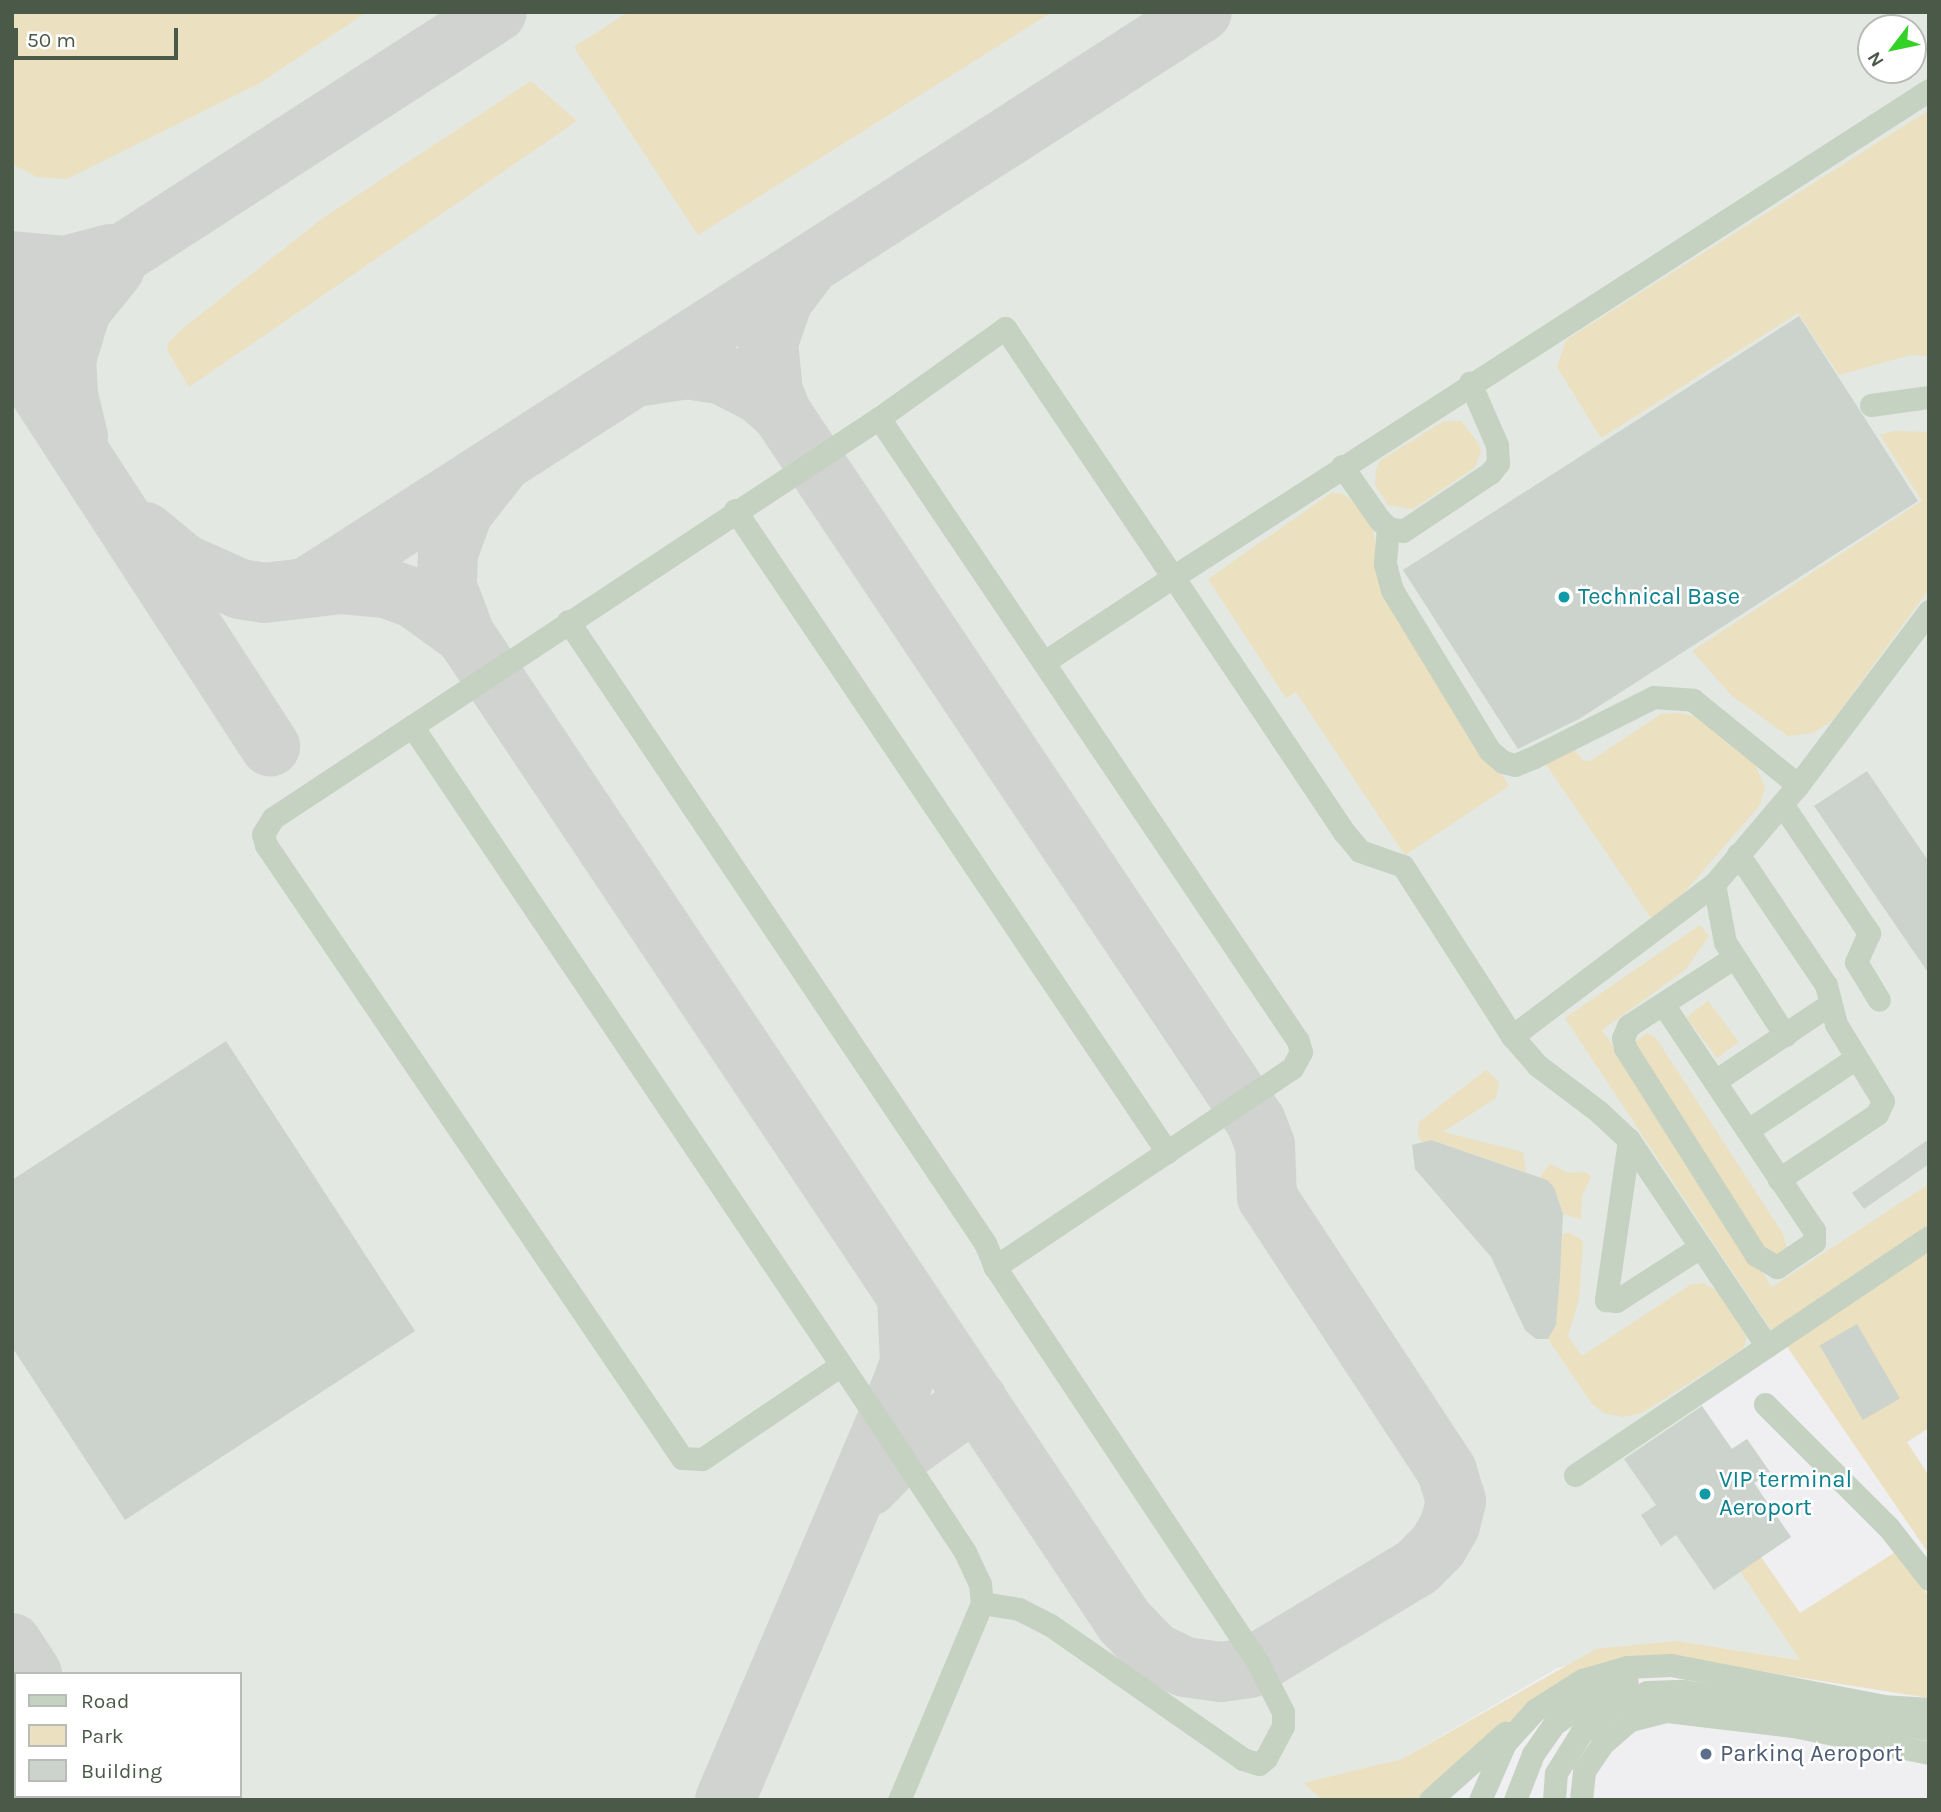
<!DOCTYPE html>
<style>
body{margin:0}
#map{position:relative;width:1941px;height:1812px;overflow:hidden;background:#efeef0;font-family:Karla,sans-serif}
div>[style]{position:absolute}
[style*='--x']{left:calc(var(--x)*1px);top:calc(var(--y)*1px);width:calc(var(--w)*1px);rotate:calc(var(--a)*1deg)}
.airport>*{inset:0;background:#e3e8e3}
.green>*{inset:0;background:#ebe0bf;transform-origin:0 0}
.taxiway>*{height:60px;margin:-30px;padding:0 30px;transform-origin:30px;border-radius:30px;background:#d0d3d0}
.building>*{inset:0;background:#ccd2cc;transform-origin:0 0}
.minor>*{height:23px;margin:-11.5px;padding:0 11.5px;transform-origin:11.5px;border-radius:11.5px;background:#c5d2c2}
.dots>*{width:19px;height:19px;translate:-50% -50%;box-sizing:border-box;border:4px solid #fff;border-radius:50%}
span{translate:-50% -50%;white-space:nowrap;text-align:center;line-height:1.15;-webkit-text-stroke:5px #fff;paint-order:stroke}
.culture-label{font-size:24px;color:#0d838f}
.left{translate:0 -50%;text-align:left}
.service-label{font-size:24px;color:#4e5e75}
.frame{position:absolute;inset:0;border:14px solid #4b5a48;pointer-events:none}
.legend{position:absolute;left:14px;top:1672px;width:228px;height:126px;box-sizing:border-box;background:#fff;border:2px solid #b7bdb6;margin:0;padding:9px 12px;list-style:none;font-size:21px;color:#4b5a48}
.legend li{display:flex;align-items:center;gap:14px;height:35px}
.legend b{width:35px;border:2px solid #b7bdb6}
.north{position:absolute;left:1857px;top:14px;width:70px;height:70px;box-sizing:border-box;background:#fff;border:2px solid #b7bdb6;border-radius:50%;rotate:238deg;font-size:19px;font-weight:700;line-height:28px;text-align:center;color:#4b5a48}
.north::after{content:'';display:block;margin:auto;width:24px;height:32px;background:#34d226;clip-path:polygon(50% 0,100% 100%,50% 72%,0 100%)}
.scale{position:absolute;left:14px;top:28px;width:164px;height:32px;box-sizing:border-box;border:4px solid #4b5a48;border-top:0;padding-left:9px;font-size:21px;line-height:24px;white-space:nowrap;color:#4b5a48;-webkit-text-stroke:5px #fff;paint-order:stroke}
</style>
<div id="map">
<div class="airport">
<div style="clip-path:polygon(evenodd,12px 12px,1929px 12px,1929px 1250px,1700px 1403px,1731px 1449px,1747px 1439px,1770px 1472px,1754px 1483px,1791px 1537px,1741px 1571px,1801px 1660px,1676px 1641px,1557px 1668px,1402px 1759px,1305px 1784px,1322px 1800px,12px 1800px,12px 12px,1871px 28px,1913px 28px,1913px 70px,1871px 70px,1871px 28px,12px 12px,16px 1674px,240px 1674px,240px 1796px,16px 1796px,16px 1674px)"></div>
</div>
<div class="green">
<div style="clip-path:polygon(12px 12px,367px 12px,260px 83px,67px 179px,37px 177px,12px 164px)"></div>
<div style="clip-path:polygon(628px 12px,1052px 12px,698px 235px,574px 47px)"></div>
<div style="clip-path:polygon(531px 81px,577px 121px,189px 387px,167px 350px,168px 343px,182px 329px,323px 218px)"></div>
<div style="clip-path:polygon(1929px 110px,1929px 356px,1910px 355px,1839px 375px,1798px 313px,1601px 438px,1557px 367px,1566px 340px)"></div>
<div style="clip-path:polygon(1444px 421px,1461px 421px,1479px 444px,1481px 453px,1474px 468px,1413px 509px,1388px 505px,1375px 485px,1376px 469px,1381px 460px)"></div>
<div style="clip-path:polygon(1895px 431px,1929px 432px,1929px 589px,1833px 720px,1813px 733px,1788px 736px,1732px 696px,1692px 651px,1922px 501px,1880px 435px)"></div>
<div style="clip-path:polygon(1331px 493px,1341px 493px,1359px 505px,1373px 526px,1380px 581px,1509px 786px,1405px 855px,1296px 692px,1286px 698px,1208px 579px)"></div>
<div style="clip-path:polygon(1678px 713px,1695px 716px,1752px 758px,1765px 787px,1760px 805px,1683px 894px,1651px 918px,1545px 763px,1572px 746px,1583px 761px,1590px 761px,1661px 714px)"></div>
<div style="clip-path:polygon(1700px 925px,1709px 936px,1685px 970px,1602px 1030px,1772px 1287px,1929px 1184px,1929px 1228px,1773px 1333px,1565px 1018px)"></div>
<div style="left:1708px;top:1001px;width:51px;height:27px;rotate:53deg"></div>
<div style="clip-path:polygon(1647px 1033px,1656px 1038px,1783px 1234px,1787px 1248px,1777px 1255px,1765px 1253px,1634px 1043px)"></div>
<div style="clip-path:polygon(1486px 1070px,1499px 1082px,1496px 1098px,1443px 1132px,1523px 1152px,1526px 1172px,1431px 1140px,1422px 1142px,1418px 1135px,1419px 1122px)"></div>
<div style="clip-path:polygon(1550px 1164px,1568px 1173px,1586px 1172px,1591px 1177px,1582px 1196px,1581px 1219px,1563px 1214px,1554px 1187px,1540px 1177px)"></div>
<div style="clip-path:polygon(1570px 1233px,1583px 1241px,1579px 1299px,1568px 1336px,1582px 1356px,1690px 1285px,1703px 1283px,1722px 1293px,1747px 1334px,1744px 1348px,1642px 1413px,1623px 1417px,1604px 1413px,1592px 1404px,1548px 1339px,1556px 1325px,1562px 1234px)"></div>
<div style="clip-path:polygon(1929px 1250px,1929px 1428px,1907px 1442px,1929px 1476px,1929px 1554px,1786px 1345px)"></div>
<div style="clip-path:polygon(1897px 1551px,1929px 1597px,1929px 1698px,1672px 1657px,1523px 1709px,1422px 1800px,1322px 1800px,1304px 1783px,1402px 1759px,1596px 1649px,1676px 1641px,1800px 1660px,1740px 1571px,1761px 1557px,1800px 1613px)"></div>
</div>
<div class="taxiway">
<div style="--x:12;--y:261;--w:53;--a:5.4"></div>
<div style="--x:65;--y:266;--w:47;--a:-14.9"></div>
<div style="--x:12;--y:325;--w:577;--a:-32.84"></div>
<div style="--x:12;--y:349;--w:474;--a:57"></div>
<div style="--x:635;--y:377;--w:53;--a:-8.7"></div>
<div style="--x:687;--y:369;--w:36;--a:9"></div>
<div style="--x:723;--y:375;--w:42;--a:27.2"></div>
<div style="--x:760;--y:394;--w:30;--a:42"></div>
<div style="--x:78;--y:437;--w:43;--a:-103.4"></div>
<div style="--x:68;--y:395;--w:35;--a:-93"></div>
<div style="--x:66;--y:360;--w:52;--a:-73.3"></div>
<div style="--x:81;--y:310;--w:54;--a:-51"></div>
<div style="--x:497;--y:469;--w:55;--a:128.3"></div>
<div style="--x:463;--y:512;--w:44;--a:110.1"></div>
<div style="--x:448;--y:553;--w:34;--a:92"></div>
<div style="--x:447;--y:587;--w:51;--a:69.4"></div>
<div style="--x:465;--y:635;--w:1186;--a:56.24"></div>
<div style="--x:1124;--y:1621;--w:43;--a:45.9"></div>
<div style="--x:1154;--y:1652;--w:34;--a:26"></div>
<div style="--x:1185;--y:1667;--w:36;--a:8"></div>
<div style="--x:1221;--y:1672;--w:28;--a:-8"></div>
<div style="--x:1249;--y:1668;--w:196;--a:-31"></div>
<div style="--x:1417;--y:1567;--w:30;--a:-45"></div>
<div style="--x:1438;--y:1546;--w:24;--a:-60"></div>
<div style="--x:1450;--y:1525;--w:25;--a:-76"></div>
<div style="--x:1456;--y:1501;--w:31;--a:-107"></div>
<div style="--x:1447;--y:1471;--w:328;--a:-123.3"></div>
<div style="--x:1267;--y:1197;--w:52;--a:-92.2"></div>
<div style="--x:1265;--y:1145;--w:25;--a:-111"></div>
<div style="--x:1256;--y:1122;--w:852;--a:-123.8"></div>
<div style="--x:782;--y:414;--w:24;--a:-112"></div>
<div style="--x:773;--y:392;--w:49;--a:-95.8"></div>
<div style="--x:768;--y:343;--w:46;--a:-70.8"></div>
<div style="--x:783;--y:300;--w:39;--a:-53"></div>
<div style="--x:145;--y:532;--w:50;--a:39.4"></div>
<div style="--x:184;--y:564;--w:61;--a:24.1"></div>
<div style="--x:240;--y:589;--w:24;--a:9"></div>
<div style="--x:264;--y:593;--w:78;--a:-6.7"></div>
<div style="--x:341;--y:584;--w:45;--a:5.1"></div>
<div style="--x:386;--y:588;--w:30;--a:20"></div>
<div style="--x:414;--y:598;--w:63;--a:36"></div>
<div style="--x:306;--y:588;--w:1065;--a:-32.74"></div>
<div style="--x:869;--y:1486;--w:46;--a:-45.9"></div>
<div style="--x:901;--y:1453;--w:93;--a:-35.4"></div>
<div style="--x:12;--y:1643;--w:37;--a:57"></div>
<div style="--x:110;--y:1796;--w:4;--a:63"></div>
<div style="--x:725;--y:1800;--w:443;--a:-66.9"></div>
<div style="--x:899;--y:1393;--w:32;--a:-70"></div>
<div style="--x:910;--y:1363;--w:66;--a:-92.6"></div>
</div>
<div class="building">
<div style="clip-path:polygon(1799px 316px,1918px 501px,1579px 719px,1518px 749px,1403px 570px)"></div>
<div style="clip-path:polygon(1867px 771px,1929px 862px,1929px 974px,1814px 806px)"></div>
<div style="clip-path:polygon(226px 1041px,415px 1331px,125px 1520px,12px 1347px,12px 1180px)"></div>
<div style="clip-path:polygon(1929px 1139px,1929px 1164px,1864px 1209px,1852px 1193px)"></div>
<div style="clip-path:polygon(1431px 1140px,1547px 1180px,1554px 1187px,1563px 1214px,1560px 1275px,1556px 1325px,1548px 1339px,1536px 1339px,1525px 1330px,1491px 1257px,1415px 1169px,1412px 1145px)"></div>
<div style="left:1857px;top:1324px;width:86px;height:43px;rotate:60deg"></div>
<div style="clip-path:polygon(1702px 1406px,1732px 1449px,1747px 1439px,1770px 1472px,1754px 1483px,1791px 1537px,1714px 1590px,1676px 1535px,1661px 1546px,1641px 1515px,1656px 1505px,1624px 1459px)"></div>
</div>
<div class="minor">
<div style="--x:1871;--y:405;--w:59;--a:-7.9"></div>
<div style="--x:879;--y:418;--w:751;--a:56.08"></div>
<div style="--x:1298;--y:1041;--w:11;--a:75"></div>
<div style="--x:1301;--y:1052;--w:18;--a:119"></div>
<div style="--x:1292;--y:1068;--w:358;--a:146.2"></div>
<div style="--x:1342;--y:466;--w:65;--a:55.1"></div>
<div style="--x:1379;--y:519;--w:13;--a:45"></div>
<div style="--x:1388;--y:528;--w:15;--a:11"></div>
<div style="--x:1403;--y:531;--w:105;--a:-33.7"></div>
<div style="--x:1490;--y:473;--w:13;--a:-51"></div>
<div style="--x:1498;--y:463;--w:18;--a:-93"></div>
<div style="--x:1497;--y:445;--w:68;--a:-113.5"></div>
<div style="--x:735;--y:510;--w:774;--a:56.06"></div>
<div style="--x:1388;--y:528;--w:36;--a:95"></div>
<div style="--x:1385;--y:564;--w:27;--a:75"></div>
<div style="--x:1392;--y:590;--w:188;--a:58.7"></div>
<div style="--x:1490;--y:751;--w:17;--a:40"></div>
<div style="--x:1503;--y:762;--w:12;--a:14"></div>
<div style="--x:1515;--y:765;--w:21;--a:-23"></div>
<div style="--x:1534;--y:757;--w:134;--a:-26.6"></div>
<div style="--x:1654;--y:697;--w:39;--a:4"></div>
<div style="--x:1693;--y:700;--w:135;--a:39"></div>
<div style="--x:1798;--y:785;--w:130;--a:130.3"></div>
<div style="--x:1714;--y:884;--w:253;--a:143"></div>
<div style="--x:1512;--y:1036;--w:202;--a:-122.7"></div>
<div style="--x:1403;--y:866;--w:46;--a:-160.8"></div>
<div style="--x:1360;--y:851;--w:25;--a:-130"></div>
<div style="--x:1344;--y:832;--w:307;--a:-123.8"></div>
<div style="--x:1173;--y:577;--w:899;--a:-32.79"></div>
<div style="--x:568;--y:621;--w:749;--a:56.16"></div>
<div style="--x:985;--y:1243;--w:26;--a:67"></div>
<div style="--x:995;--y:1267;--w:478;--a:56.4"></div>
<div style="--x:1259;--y:1665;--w:53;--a:62.9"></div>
<div style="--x:1283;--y:1712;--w:14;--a:90"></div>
<div style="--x:1283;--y:1726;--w:36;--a:118"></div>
<div style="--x:1266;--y:1758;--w:9;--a:139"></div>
<div style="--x:1259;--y:1764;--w:17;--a:-163"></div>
<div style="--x:1243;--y:1759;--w:235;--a:-145.2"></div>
<div style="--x:1050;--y:1625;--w:35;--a:-153"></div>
<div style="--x:1019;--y:1609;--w:37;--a:-171"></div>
<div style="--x:412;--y:726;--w:848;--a:56.1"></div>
<div style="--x:885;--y:1430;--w:146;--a:56.7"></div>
<div style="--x:965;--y:1552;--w:35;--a:65"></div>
<div style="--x:980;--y:1584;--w:19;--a:84"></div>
<div style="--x:982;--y:1603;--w:214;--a:112.8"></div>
<div style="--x:1798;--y:785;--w:218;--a:-53"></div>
<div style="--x:1782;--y:804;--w:156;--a:56"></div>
<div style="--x:1869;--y:933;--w:32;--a:114"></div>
<div style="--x:1856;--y:962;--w:44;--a:58.8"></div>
<div style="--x:1738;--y:854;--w:158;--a:56.1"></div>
<div style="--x:1826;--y:985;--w:40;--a:75.6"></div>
<div style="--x:1836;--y:1024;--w:90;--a:58.6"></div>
<div style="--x:1883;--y:1101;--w:14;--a:115"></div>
<div style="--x:1877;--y:1114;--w:118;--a:146.4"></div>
<div style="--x:1714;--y:884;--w:59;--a:79.3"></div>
<div style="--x:1725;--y:942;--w:111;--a:57.2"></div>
<div style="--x:1663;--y:1004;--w:272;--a:56.3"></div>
<div style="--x:1814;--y:1230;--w:12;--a:90"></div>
<div style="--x:1814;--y:1242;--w:45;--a:146"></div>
<div style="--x:1777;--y:1267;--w:24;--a:-150"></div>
<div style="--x:1756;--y:1255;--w:245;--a:-122.3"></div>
<div style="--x:1625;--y:1048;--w:10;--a:-101"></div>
<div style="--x:1623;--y:1038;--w:13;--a:-67"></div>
<div style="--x:1628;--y:1026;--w:125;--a:-32.9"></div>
<div style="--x:1512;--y:1036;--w:38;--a:49"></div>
<div style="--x:1537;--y:1065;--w:76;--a:37"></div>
<div style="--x:1598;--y:1111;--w:42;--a:43.1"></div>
<div style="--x:1629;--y:1140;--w:248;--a:56.2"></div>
<div style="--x:1715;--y:1081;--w:138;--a:-33.8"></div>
<div style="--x:1748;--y:1130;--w:130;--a:-33.7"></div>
<div style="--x:1629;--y:1140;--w:162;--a:98.2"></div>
<div style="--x:1606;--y:1300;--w:10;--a:6"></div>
<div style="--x:1616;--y:1301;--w:100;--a:-32.7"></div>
<div style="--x:841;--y:1365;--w:168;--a:145.9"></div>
<div style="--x:702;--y:1459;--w:20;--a:-177"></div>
<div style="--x:682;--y:1458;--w:741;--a:-124.16"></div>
<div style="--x:266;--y:845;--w:11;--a:-105"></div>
<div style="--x:263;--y:834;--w:19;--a:-58"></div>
<div style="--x:273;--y:818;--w:726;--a:-33.43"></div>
<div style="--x:879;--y:418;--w:155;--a:-35.5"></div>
<div style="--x:1005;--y:328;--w:300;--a:56"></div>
<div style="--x:1173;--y:577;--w:154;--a:146.6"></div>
<div style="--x:1765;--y:1404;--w:175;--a:45"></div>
<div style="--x:1889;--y:1528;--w:65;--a:51.9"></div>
<div style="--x:1575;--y:1475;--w:427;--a:-33.9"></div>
<div style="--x:1430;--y:1800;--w:101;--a:-41.8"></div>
<div style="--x:1480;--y:1800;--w:62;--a:-66.3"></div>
<div style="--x:1505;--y:1743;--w:45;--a:-47.7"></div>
<div style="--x:1535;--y:1710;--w:56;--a:-32.6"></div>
<div style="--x:1582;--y:1680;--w:47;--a:-16.1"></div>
<div style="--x:1627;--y:1667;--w:44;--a:-2.6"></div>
<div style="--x:1671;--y:1665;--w:216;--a:10.9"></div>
<div style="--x:1883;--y:1706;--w:46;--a:3.7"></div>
<div style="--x:1515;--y:1800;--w:49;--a:-68.6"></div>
<div style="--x:1533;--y:1754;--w:37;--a:-55"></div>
<div style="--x:1554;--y:1724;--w:61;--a:-35"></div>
<div style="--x:1604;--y:1689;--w:24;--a:-19"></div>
<div style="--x:1554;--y:1800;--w:27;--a:-86"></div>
<div style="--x:1556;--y:1773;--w:47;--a:-58"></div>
<div style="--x:1581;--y:1733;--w:43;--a:-42.2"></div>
<div style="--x:1613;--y:1704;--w:36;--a:-19"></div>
<div style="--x:1647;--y:1692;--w:36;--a:-2"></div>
<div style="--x:1683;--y:1691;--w:249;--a:8.8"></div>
<div style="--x:1581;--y:1800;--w:29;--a:-84"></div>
<div style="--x:1584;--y:1771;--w:32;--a:-56"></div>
<div style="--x:1602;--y:1744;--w:37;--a:-41"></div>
<div style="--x:1630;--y:1720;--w:38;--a:-14"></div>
<div style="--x:1667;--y:1711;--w:127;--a:6.8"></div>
<div style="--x:1793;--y:1726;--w:139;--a:11.2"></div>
</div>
<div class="dots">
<div style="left:1564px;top:597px;background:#0f9aa8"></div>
<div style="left:1705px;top:1494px;background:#0f9aa8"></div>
<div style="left:1706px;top:1754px;background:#5c6f8a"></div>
</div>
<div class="culture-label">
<span class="left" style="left:1578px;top:597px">Technical Base</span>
<span class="left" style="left:1719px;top:1494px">VIP terminal<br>Aeroport</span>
</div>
<div class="service-label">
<span class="left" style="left:1720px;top:1754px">Parkinq Aeroport</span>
</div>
<div class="frame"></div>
<ul class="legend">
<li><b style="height:9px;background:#c5d2c2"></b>Road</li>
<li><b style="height:19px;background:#ebe0bf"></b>Park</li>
<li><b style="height:19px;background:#ccd2cc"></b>Building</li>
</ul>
<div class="north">N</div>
<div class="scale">50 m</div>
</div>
